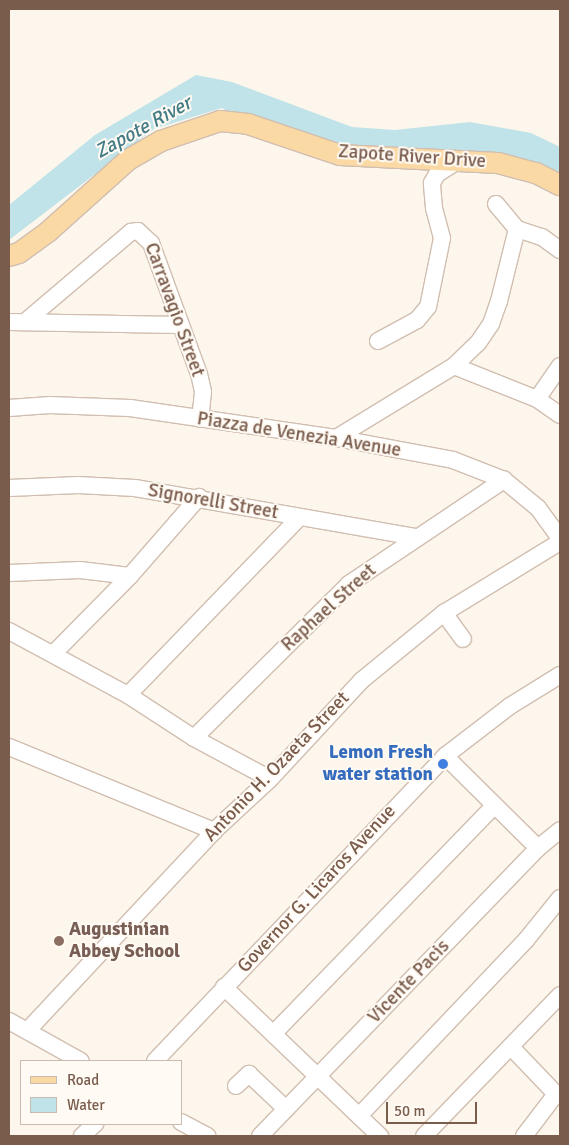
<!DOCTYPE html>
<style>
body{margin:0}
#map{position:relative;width:569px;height:1145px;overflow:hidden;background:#fdf6ec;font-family:Signika,sans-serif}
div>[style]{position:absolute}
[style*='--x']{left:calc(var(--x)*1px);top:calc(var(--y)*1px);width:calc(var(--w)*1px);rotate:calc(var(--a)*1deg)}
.water>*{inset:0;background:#bfe3e8}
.roads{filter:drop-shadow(1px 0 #d1beb0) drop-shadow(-1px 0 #d1beb0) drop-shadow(0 1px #d1beb0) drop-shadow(0 -1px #d1beb0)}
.minor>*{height:16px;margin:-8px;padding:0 8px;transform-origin:8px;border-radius:8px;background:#fff}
.major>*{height:20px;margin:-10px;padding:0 10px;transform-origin:10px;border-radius:10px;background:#fbd9a5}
.dots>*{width:14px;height:14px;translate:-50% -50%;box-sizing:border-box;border:2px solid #fffaf3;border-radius:50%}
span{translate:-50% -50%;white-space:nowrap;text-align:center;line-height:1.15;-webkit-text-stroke:4px #fffaf3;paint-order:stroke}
.street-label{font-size:19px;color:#7a5c4d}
.shop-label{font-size:19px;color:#366cbe;font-weight:700}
.right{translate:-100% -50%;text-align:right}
.education-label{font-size:19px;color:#785e54;font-weight:700}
.left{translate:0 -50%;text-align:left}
.water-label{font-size:20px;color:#437c86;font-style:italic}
.frame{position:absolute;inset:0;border:10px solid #7a5c4d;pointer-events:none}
.legend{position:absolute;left:20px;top:1060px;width:162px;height:65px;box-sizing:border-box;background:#fffaf3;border:1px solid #cabbb1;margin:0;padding:6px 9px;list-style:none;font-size:15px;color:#7a5c4d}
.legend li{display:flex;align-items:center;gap:10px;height:25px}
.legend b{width:25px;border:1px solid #cabbb1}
.scale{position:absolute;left:386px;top:1102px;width:91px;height:22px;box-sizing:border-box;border:2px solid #7a5c4d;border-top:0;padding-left:6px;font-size:15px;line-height:18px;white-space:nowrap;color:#7a5c4d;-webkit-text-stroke:4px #fffaf3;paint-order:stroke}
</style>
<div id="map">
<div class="water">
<div style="clip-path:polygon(196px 75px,232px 82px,352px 127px,395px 130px,470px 122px,531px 133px,560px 147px,560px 179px,319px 149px,239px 119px,222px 108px,154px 129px,9px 240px,9px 205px,95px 135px)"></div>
</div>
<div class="roads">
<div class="minor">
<div style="--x:496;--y:204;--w:33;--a:50"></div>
<div style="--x:517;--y:229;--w:26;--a:18"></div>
<div style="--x:542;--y:237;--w:22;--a:36"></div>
<div style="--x:26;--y:321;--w:138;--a:-40.3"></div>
<div style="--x:131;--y:232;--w:7;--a:-8"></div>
<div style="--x:138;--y:231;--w:18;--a:43"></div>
<div style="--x:151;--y:243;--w:140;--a:69.9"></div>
<div style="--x:199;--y:374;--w:18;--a:77"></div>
<div style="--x:203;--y:392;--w:27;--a:96"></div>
<div style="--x:9;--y:322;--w:169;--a:1"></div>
<div style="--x:378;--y:341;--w:44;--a:-28.3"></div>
<div style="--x:417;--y:320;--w:17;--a:-50"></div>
<div style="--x:428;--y:307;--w:70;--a:-78.5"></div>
<div style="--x:442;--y:238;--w:31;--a:-105"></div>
<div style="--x:434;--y:208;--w:25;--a:-95"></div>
<div style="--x:432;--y:183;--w:10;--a:-61"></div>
<div style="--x:437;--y:174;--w:25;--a:-32"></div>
<div style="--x:454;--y:366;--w:89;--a:21.7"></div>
<div style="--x:537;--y:399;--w:28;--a:35"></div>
<div style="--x:537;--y:399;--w:40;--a:-55.1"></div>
<div style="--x:9;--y:408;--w:41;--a:-4.2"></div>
<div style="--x:50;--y:405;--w:80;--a:2.1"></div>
<div style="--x:130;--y:408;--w:208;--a:8.3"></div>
<div style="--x:336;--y:438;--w:119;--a:10.6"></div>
<div style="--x:453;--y:460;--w:55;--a:21.4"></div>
<div style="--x:504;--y:480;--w:44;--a:39.5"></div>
<div style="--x:538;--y:508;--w:37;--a:54"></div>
<div style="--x:336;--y:438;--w:138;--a:-31.4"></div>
<div style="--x:454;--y:366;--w:33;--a:-44"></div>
<div style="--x:478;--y:343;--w:23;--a:-56"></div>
<div style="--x:491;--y:324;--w:24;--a:-71"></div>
<div style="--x:499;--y:301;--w:74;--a:-76"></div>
<div style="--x:9;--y:488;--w:69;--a:-2.5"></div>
<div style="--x:78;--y:485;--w:57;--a:3"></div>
<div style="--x:135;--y:488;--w:284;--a:9.9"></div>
<div style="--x:9;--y:573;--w:71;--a:-2.4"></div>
<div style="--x:80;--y:570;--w:50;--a:6.8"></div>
<div style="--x:444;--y:613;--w:32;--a:54"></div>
<div style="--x:9;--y:631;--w:135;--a:28.3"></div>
<div style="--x:128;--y:695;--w:79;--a:33.1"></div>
<div style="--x:194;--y:738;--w:86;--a:28.3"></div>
<div style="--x:54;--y:653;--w:108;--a:-45.4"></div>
<div style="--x:130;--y:576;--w:105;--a:-48.9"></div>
<div style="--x:128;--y:695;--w:246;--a:-46"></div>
<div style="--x:194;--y:738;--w:218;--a:-44.8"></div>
<div style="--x:349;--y:584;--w:187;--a:-33.9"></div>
<div style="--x:9;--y:747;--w:222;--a:22.3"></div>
<div style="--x:445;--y:756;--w:131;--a:44.7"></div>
<div style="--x:224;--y:987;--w:216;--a:43.7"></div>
<div style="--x:9;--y:1021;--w:82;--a:29.1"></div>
<div style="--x:28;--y:1030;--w:272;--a:-46.9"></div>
<div style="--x:214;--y:831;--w:76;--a:-42.9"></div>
<div style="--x:270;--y:779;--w:135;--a:-47.1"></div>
<div style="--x:362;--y:680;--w:106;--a:-39.3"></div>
<div style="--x:444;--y:613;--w:136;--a:-31.5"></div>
<div style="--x:274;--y:1033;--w:315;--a:-45.9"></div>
<div style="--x:511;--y:1047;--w:65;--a:46.2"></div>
<div style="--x:556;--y:1094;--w:53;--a:127.3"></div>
<div style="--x:155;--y:1061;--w:421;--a:-46.4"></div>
<div style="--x:445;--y:756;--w:82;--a:-37.6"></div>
<div style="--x:510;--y:706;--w:59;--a:-31.8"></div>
<div style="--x:236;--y:1086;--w:18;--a:-43"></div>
<div style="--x:249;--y:1074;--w:51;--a:43.4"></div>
<div style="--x:359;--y:1116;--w:243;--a:-46.5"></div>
<div style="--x:526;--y:940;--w:54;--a:-51"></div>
<div style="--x:181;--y:1122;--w:30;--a:28"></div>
<div style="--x:82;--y:1136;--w:18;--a:-43"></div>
<div style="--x:260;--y:1136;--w:400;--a:-46"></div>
<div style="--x:538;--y:848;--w:28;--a:-39"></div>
<div style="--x:424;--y:1136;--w:196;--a:-46"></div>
</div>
<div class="major">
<div style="--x:9;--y:256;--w:10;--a:-17"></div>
<div style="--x:19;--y:253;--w:37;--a:-36"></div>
<div style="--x:49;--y:231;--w:106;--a:-41.9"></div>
<div style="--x:128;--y:160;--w:38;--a:-30"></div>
<div style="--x:161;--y:141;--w:62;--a:-18.7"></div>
<div style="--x:220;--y:121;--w:28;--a:6"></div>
<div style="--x:248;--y:124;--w:97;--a:18.6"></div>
<div style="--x:340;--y:155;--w:158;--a:2.9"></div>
<div style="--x:498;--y:163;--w:39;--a:15"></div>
<div style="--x:536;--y:173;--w:27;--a:27"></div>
</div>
</div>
<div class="dots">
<div style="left:443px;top:764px;background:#3f7fe0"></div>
<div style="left:59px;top:941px;background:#8d6e63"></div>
</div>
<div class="street-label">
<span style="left:412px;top:157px;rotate:4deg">Zapote River Drive</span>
<span style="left:174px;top:310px;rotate:70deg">Carravagio Street</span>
<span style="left:299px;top:435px;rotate:9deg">Piazza de Venezia Avenue</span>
<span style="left:213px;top:502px;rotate:10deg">Signorelli Street</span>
<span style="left:329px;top:608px;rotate:-42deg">Raphael Street</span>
<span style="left:277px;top:767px;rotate:-46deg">Antonio H. Ozaeta Street</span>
<span style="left:317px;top:889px;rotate:-47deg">Governor G. Licaros Avenue</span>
<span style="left:409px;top:982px;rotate:-46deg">Vicente Pacis</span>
</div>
<div class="shop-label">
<span class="right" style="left:433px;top:764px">Lemon Fresh<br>water station</span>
</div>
<div class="education-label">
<span class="left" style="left:69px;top:941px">Augustinian<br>Abbey School</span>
</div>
<div class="water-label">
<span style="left:143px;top:127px;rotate:-29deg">Zapote River</span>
</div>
<div class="frame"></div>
<ul class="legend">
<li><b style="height:6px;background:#fbd9a5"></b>Road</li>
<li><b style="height:14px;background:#bfe3e8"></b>Water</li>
</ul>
<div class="scale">50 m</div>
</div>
